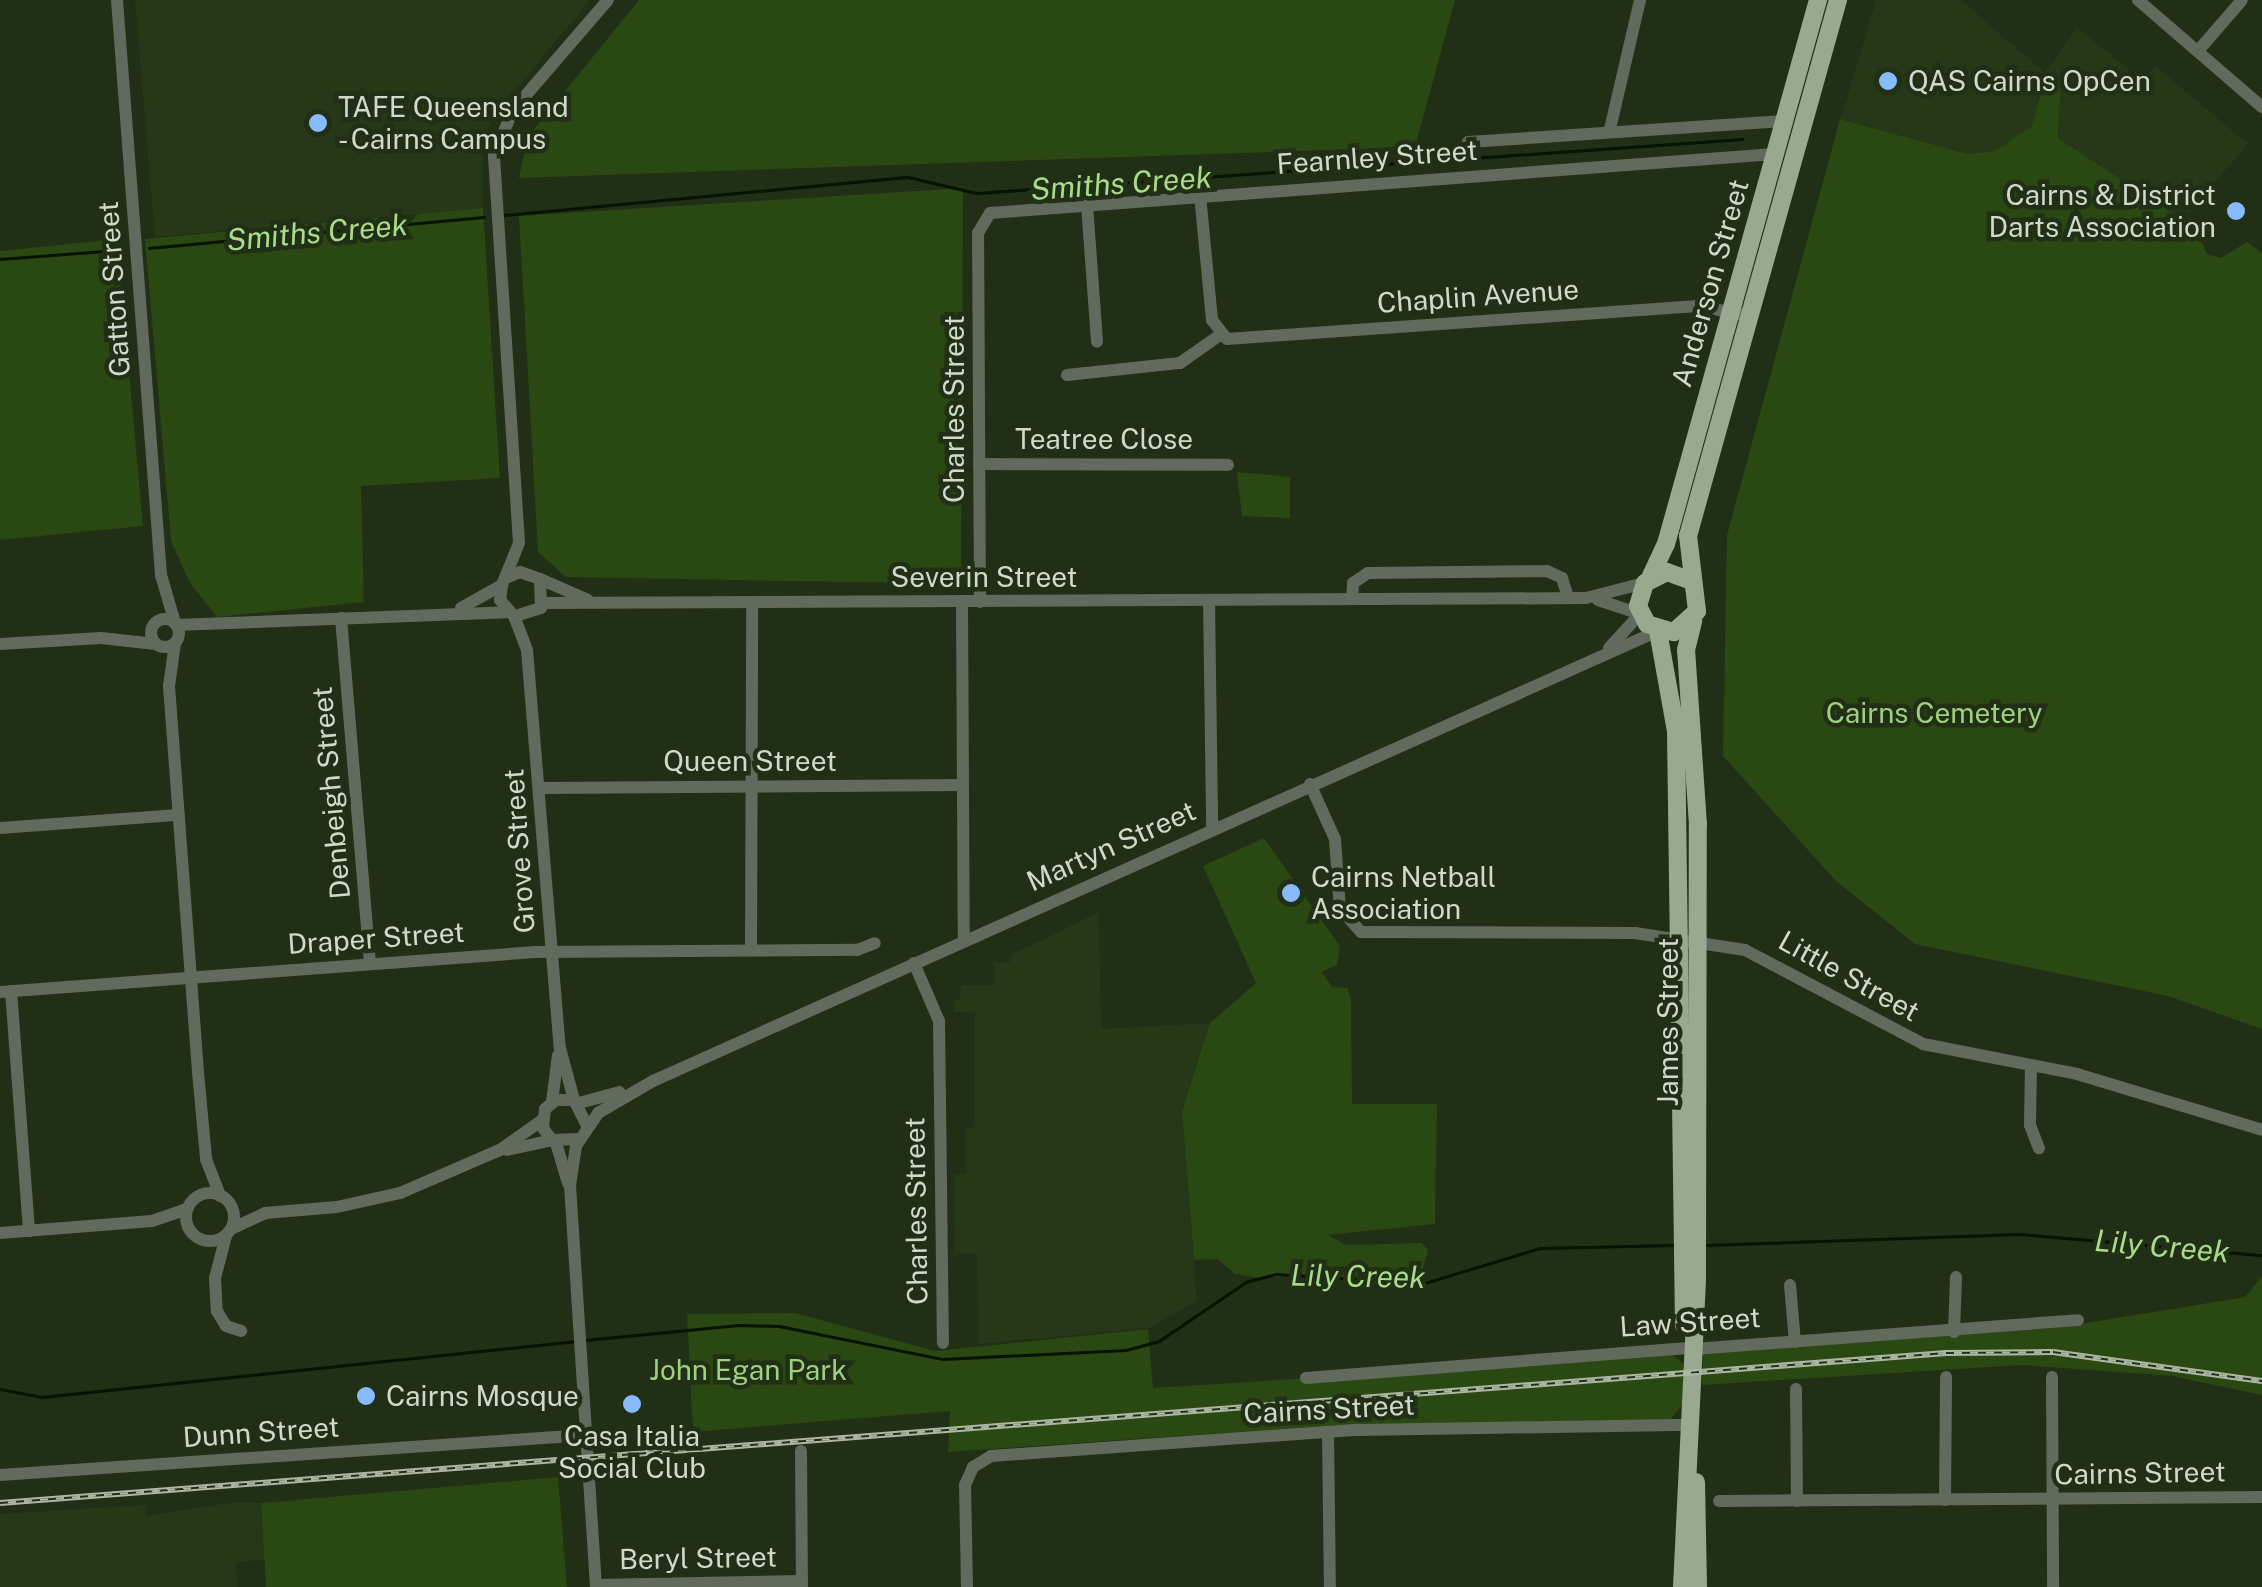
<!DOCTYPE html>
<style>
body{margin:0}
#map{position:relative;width:2262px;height:1587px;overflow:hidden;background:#202f16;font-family:"Public Sans",sans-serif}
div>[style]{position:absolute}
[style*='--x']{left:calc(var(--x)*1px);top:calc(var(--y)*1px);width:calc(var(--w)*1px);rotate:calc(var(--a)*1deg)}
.built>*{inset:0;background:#263818}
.green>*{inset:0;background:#2a4811}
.stream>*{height:2.5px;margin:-1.25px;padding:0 1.25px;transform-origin:1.25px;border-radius:1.25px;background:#051300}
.minor>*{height:12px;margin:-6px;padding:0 6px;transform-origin:6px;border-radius:6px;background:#626a5d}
.minor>.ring{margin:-6px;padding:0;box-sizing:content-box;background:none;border:12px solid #626a5d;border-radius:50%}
.major>*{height:18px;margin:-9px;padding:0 9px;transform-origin:9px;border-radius:9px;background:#99a98f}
.rail>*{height:6px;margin-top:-3px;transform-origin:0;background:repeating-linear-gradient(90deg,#202f16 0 8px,#acb7a5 0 16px);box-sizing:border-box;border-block:2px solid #acb7a5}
.dots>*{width:28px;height:28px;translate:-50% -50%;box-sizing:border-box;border:5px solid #202f16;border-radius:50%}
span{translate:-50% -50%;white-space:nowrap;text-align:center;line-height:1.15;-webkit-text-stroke:9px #202f16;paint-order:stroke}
.poi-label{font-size:28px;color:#d0daca}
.left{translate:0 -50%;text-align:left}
.right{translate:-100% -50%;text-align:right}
.street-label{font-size:28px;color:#d0daca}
.park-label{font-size:28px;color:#9fd07f}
.water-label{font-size:30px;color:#aadb89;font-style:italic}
</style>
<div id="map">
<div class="built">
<div style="clip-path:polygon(135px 0,590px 0,494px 116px,483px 141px,483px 208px,155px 237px)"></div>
<div style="clip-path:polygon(1876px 0,1961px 0,2045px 73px,2077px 27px,2141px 80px,2156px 66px,2248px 144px,2182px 220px,2058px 137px,2061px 79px,2046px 73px,2032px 126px,1995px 151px,1968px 154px,1841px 119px)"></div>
<div style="clip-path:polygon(1099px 912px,1101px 1029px,1210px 1023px,1182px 1111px,1197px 1301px,1149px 1328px,978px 1344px,977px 1254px,955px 1253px,954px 1175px,966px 1174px,965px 1129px,975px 1127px,975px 1013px,954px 1012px,954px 1000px,960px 1000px,961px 985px,994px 985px,994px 962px,1010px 962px,1011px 955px)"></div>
<div style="clip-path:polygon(236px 1502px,261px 1503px,264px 1560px,236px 1562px,237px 1587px,0 1587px,0 1514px,145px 1505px,146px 1516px)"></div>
</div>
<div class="green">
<div style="clip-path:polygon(639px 0,1455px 0,1415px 147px,519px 178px,527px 138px)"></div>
<div style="clip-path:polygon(2046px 73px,2061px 79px,2058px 138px,2183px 220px,2199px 234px,2207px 254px,2221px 258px,2247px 242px,2262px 253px,2262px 1029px,2168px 996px,1915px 944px,1836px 881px,1723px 756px,1727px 535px,1840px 119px,1968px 154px,1995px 151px,2032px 126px)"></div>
<div style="clip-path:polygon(963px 188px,961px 584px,566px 577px,538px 552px,519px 216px)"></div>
<div style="clip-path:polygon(483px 208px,500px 478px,361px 486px,364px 602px,217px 617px,190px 583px,171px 541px,145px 239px)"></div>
<div style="clip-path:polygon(117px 239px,143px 526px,0 540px,0 251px)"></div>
<div style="clip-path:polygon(1237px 472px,1290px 477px,1290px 518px,1242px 516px)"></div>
<div style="clip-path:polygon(1264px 838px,1340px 946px,1337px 965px,1322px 972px,1332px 987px,1347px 988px,1351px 999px,1352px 1104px,1437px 1104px,1435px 1224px,1328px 1235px,1346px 1245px,1422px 1243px,1428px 1250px,1423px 1268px,1411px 1277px,1251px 1277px,1235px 1274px,1218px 1259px,1194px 1260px,1182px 1111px,1210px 1023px,1256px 983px,1203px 866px)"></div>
<div style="clip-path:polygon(2262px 1276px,2262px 1395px,2172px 1376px,2021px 1365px,1702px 1385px,1703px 1353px,2056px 1328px,2245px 1297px)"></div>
<div style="clip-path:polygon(795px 1313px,935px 1351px,1148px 1329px,1153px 1388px,1673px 1355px,1683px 1364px,1684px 1403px,1670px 1420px,1353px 1424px,948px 1452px,950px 1411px,693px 1432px,687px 1314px)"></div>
<div style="clip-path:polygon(558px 1477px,567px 1587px,266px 1587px,261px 1503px)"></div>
</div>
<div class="stream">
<div style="--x:504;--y:215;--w:406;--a:-5.4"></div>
<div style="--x:908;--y:177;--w:71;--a:13.1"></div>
<div style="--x:977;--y:193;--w:767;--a:-4.04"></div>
<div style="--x:149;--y:248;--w:336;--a:-5.3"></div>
<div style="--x:0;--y:259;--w:118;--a:-4.4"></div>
<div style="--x:1705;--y:1245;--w:315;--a:-2"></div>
<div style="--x:2020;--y:1234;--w:243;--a:5"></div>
<div style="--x:585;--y:1340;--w:154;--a:-5.6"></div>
<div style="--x:738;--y:1325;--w:41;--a:1.4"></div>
<div style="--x:779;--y:1326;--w:167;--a:11.4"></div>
<div style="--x:943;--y:1359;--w:183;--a:-2.8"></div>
<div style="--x:1126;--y:1350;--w:34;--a:-15"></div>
<div style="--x:1159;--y:1341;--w:105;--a:-34.1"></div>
<div style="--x:1246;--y:1282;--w:31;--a:-15"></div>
<div style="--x:1276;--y:1274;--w:149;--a:3.5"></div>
<div style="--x:1425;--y:1283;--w:120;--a:-16.9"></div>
<div style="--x:1540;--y:1248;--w:137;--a:-1.3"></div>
<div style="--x:0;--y:1389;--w:43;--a:10.8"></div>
<div style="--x:42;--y:1397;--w:538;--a:-5.98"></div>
</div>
<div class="minor">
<div style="--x:117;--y:0;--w:577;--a:85.62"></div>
<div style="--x:161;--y:575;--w:50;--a:73.7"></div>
<div style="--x:2138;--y:0;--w:164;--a:40.8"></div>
<div style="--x:2198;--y:51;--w:67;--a:-49.2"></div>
<div style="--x:1610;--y:129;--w:132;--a:-76.9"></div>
<div style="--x:1468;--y:142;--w:317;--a:-3.8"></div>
<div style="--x:1200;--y:195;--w:126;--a:84.5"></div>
<div style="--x:1212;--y:320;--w:24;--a:52"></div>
<div style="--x:1227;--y:339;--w:472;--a:-4"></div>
<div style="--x:1698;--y:306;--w:52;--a:11.1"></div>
<div style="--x:1087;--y:205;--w:137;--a:85.8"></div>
<div style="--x:1067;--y:375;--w:114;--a:-6.1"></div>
<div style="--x:1180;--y:363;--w:49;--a:-35"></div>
<div style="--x:979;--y:464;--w:249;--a:0.2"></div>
<div style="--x:506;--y:578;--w:15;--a:-23"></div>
<div style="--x:520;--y:572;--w:21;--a:19"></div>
<div style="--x:540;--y:579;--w:29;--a:88"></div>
<div style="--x:541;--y:608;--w:28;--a:163"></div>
<div style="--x:514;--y:616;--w:21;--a:-131"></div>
<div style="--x:500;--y:600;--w:15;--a:-82"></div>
<div style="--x:502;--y:585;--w:45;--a:-68"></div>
<div style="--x:519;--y:543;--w:389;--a:-93.7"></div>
<div style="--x:494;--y:155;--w:49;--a:-67.1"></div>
<div style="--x:513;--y:110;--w:145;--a:-49.2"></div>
<div style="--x:540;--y:579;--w:52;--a:23.6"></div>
<div style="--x:1352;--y:599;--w:16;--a:-86"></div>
<div style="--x:1353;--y:583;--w:18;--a:-34"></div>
<div style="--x:1368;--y:573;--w:179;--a:-0.6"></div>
<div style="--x:1547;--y:571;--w:17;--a:25"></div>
<div style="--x:1562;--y:578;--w:21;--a:73"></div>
<div style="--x:1209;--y:600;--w:228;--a:89.2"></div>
<div style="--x:1598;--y:600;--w:44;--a:18.4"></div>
<div style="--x:962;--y:602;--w:338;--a:89.7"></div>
<div style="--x:980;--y:602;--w:369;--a:-90.3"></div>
<div style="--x:978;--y:233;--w:23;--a:-59"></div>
<div style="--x:990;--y:213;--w:787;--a:-4.3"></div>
<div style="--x:543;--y:603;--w:1043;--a:-0.27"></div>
<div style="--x:1586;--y:598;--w:61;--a:-14.3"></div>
<div style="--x:461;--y:608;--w:47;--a:-29.3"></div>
<div style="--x:514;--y:616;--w:36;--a:69"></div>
<div style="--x:527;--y:650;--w:399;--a:85.3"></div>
<div style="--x:560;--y:1048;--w:54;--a:74.9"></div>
<div style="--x:341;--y:618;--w:346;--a:85.2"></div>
<div class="ring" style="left:151px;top:619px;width:16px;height:16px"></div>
<div style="--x:176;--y:625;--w:332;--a:-2.2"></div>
<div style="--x:175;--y:643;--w:43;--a:97.9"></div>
<div style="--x:169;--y:686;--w:387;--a:85.7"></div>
<div style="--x:198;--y:1072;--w:87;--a:84.7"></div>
<div style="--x:206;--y:1159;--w:40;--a:69"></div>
<div style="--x:0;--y:644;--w:101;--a:-3.4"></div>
<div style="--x:101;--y:638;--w:55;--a:6.2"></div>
<div style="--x:1609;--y:648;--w:46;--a:-47.6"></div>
<div style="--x:1310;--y:784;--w:60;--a:65.6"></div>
<div style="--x:1335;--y:839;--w:69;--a:85.9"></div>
<div style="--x:1340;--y:908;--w:32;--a:49"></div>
<div style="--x:1361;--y:932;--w:274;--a:0.2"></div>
<div style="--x:1635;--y:933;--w:111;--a:8.8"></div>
<div style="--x:1745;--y:950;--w:201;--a:27.8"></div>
<div style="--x:1923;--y:1044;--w:157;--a:11"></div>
<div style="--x:2077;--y:1074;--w:193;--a:16.8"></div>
<div style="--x:540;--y:788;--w:420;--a:-0.4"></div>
<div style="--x:0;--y:828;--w:179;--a:-4.2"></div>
<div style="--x:751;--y:950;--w:347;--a:-89.8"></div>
<div style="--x:914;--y:963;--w:63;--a:66.7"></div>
<div style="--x:939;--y:1021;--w:322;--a:89.3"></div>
<div style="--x:11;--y:991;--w:241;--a:85.7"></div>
<div style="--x:0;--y:992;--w:537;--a:-4.27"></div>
<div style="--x:536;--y:952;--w:321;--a:-0.4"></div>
<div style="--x:857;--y:950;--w:19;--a:-21"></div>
<div style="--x:2031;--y:1065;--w:60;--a:91"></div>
<div style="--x:2030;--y:1125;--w:25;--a:69"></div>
<div style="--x:552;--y:1102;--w:47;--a:-82.7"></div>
<div style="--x:579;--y:1103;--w:42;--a:-15"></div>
<div style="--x:579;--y:1139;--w:27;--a:178"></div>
<div style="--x:552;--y:1140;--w:15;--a:-127"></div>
<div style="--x:543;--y:1128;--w:19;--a:-84"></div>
<div style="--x:545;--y:1109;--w:14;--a:-39"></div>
<div style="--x:556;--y:1100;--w:18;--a:0"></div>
<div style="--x:574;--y:1100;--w:28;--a:63"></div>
<div style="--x:556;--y:1143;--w:42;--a:73.3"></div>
<div style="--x:507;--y:1150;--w:46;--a:-12.5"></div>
<div class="ring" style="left:186px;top:1193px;width:36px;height:36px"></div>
<div style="--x:231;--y:1229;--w:38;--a:-25"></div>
<div style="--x:265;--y:1213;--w:72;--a:-4.8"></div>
<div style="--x:337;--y:1207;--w:65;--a:-12.5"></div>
<div style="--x:400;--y:1193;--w:109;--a:-23.3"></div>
<div style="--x:500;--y:1150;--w:52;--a:-35.5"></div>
<div style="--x:0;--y:1233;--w:152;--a:-4.5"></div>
<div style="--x:152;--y:1221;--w:37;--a:-19"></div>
<div style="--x:226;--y:1236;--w:43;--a:104.7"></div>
<div style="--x:215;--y:1278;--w:33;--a:87"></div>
<div style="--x:217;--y:1311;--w:17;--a:59"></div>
<div style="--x:226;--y:1326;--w:16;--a:18"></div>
<div style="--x:1790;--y:1285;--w:57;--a:85"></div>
<div style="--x:1954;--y:1332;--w:55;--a:-87.9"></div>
<div style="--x:1694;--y:1349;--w:385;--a:-4.3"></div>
<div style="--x:2052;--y:1377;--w:210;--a:89.7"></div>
<div style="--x:1306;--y:1378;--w:380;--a:-4.5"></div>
<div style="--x:1796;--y:1389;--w:112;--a:89.5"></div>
<div style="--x:1328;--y:1432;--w:155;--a:89.3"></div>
<div style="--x:801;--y:1451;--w:136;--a:89.6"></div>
<div style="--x:0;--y:1475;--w:587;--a:-3.9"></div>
<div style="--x:1945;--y:1500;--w:123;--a:-89.5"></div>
<div style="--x:1719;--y:1501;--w:543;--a:-0.42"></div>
<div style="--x:596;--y:1585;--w:206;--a:-1.1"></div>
<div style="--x:596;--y:1587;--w:402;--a:-93.7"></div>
<div style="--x:570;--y:1186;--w:40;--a:-81.5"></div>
<div style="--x:576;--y:1146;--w:40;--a:-56"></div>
<div style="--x:598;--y:1113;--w:64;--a:-30.2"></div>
<div style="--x:653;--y:1081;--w:1101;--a:-24.12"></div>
<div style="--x:967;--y:1587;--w:102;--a:-91.1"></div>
<div style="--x:965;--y:1485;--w:20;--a:-66"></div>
<div style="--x:973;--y:1467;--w:21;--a:-31"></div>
<div style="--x:991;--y:1456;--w:367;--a:-4.1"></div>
<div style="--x:1357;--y:1430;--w:334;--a:-0.9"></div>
</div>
<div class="major">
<div style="--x:1650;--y:578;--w:38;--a:-65"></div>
<div style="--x:1666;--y:544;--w:565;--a:-74.39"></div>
<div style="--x:1689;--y:580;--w:23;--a:-160"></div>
<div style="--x:1667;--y:572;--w:25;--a:153"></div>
<div style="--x:1645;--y:583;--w:24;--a:107"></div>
<div style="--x:1638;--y:606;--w:20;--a:63"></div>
<div style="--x:1647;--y:624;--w:28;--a:17"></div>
<div style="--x:1674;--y:632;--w:31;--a:-42"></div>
<div style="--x:1697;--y:611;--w:76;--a:-96.8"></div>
<div style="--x:1688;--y:536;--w:557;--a:-74.37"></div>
<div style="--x:1658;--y:631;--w:102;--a:79.8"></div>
<div style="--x:1676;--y:731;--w:594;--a:89.23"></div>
<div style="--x:1696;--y:1482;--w:105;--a:88.9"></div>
<div style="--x:1682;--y:1587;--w:310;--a:-87.2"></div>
<div style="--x:1697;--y:1277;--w:452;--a:-89.9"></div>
<div style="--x:1698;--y:825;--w:175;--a:-93.9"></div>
<div style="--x:1686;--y:650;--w:30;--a:-76"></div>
</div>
<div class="rail">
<div style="--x:0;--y:1503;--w:1952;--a:-4.41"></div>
<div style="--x:1946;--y:1353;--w:107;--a:-0.5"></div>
<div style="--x:2053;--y:1352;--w:211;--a:7.9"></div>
</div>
<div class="dots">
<div style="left:1888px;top:81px;background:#87bbfb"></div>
<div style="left:318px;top:123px;background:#87bbfb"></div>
<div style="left:2236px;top:211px;background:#87bbfb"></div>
<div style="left:1291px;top:893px;background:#87bbfb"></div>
<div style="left:366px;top:1396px;background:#87bbfb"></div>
<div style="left:632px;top:1404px;background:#87bbfb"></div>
</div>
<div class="poi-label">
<span class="left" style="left:1908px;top:81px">QAS Cairns OpCen</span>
<span class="left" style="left:338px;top:123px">TAFE Queensland<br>- Cairns Campus</span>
<span class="right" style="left:2216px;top:211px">Cairns &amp; District<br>Darts Association</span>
<span class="left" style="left:1311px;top:893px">Cairns Netball<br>Association</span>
<span class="left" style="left:386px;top:1396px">Cairns Mosque</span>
<span style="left:632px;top:1452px">Casa Italia<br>Social Club</span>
</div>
<div class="street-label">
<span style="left:1377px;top:157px;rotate:-4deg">Fearnley Street</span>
<span style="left:1710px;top:283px;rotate:-74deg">Anderson Street</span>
<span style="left:114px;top:289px;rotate:-94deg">Gatton Street</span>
<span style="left:1478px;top:296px;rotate:-4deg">Chaplin Avenue</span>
<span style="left:954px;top:409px;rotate:-90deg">Charles Street</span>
<span style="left:1104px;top:439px">Teatree Close</span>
<span style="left:984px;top:577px">Severin Street</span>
<span style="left:750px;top:761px">Queen Street</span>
<span style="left:331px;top:793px;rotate:-95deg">Denbeigh Street</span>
<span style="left:1111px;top:846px;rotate:-24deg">Martyn Street</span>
<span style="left:519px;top:851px;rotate:-94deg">Grove Street</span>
<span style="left:376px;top:938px;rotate:-4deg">Draper Street</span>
<span style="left:1849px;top:976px;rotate:29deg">Little Street</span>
<span style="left:1668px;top:1022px;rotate:-90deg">James Street</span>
<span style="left:916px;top:1211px;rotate:-91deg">Charles Street</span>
<span style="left:1690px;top:1322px;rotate:-4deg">Law Street</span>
<span style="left:1329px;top:1409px;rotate:-3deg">Cairns Street</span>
<span style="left:261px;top:1432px;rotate:-4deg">Dunn Street</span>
<span style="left:2140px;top:1473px;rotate:-1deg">Cairns Street</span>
<span style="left:698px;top:1558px;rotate:-1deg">Beryl Street</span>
</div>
<div class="park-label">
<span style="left:1934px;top:713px">Cairns Cemetery</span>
<span style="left:748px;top:1370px">John Egan Park</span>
</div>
<div class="water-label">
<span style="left:1121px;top:183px;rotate:-4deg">Smiths Creek</span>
<span style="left:317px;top:232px;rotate:-5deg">Smiths Creek</span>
<span style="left:2162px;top:1246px;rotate:5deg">Lily Creek</span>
<span style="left:1358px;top:1276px;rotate:1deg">Lily Creek</span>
</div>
</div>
